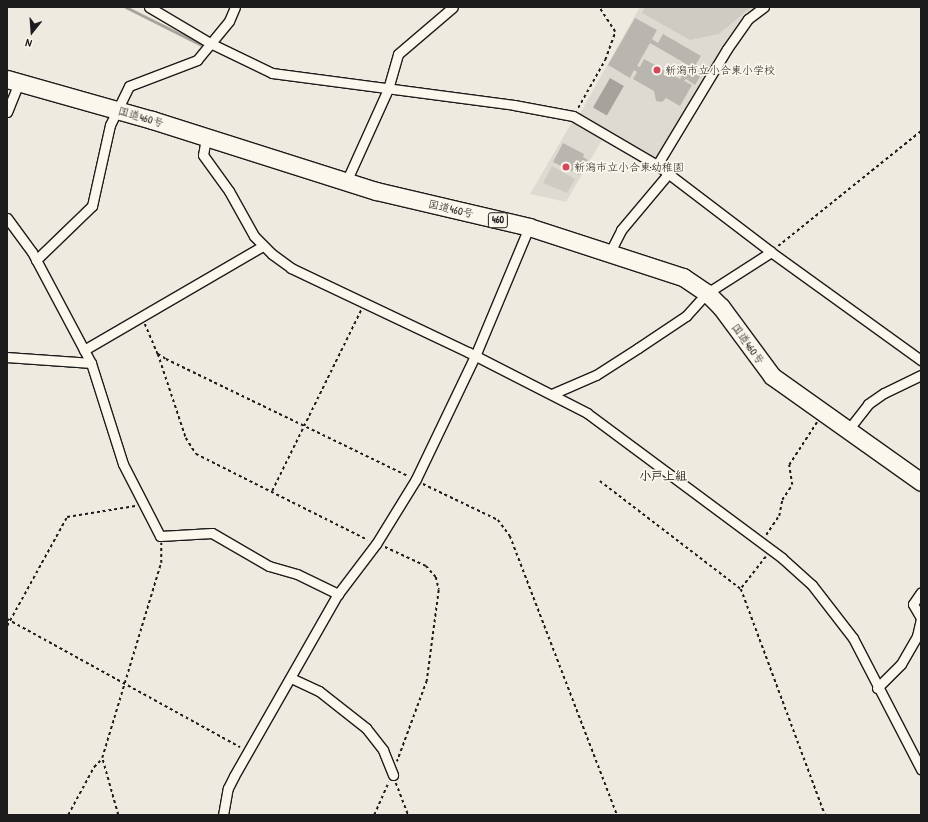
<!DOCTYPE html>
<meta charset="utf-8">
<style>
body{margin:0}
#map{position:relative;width:928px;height:822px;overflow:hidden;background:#eeeadf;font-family:"Patrick Hand","Klee One",sans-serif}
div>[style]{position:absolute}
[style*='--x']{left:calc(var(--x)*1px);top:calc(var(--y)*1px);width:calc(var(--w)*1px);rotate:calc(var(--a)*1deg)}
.built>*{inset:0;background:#dedad1}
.green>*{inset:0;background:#ceccc2}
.water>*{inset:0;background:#a6a39d;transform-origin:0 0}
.stream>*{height:2.5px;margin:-1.25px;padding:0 1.25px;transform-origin:1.25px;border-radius:1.25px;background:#a6a39d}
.building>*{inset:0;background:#b9b6af}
.path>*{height:1.5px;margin-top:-0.75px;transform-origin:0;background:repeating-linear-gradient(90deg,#1c1c1c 0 3px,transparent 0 6px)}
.roads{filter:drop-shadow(1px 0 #1c1c1c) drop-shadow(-1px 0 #1c1c1c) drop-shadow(0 1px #1c1c1c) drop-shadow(0 -1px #1c1c1c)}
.street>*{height:9px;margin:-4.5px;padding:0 4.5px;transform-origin:4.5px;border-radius:4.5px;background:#fbf7ec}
.highway>*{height:17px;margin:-8.5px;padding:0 8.5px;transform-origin:8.5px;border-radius:8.5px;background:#fbf7ec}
.dots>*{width:11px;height:11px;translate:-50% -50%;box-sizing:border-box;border:2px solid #fbf7ec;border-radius:50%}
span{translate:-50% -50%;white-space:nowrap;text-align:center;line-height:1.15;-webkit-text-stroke:3.5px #fbf7ec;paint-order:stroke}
.shield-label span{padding:1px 3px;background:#fbf7ec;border:1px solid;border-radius:3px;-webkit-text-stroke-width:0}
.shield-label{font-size:10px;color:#1c1c1c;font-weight:700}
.poi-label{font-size:11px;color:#1c1c1c}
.left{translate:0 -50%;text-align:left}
.street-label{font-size:11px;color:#1c1c1c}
.neighbourhood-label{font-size:12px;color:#1c1c1c;font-weight:700}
.frame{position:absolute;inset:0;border:8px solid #1c1c1c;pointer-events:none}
.north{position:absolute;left:12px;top:12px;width:40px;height:40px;-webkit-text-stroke:3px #fbf7ec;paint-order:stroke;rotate:197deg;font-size:11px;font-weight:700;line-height:16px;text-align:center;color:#1c1c1c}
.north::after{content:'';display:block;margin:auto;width:14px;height:18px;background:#1c1c1c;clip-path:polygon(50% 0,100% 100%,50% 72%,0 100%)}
</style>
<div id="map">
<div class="built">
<div style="clip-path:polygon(640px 7px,759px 7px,737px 25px,657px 160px,579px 115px)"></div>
<div style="clip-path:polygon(572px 122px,602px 140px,566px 202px,530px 194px)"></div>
</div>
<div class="green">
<div style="clip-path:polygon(645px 7px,751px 7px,719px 34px,690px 40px,642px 13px)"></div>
<div style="clip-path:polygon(552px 166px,575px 179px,567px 193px,543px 183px)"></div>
</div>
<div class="water">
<div style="left:610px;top:78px;width:16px;height:34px;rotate:30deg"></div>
</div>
<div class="stream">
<div style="--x:126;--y:7;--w:83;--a:26.6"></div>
</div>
<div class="building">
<div style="clip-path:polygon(evenodd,635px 18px,657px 30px,652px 39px,658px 43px,663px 34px,701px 56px,692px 70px,701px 75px,695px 85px,686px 79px,684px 81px,692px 85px,680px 106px,666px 98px,662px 102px,656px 101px,654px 91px,633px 79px,637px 72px,634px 70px,630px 78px,608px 65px,635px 18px,650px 43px,688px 65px,680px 79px,644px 59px,640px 67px,637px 66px,650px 43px)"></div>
<div style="clip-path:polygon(563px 143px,584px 154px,583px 157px,588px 160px,579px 175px,553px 162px)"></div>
</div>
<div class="path">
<div style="--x:578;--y:108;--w:55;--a:-60.6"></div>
<div style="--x:605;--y:60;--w:30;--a:-70"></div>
<div style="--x:615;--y:32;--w:30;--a:-123"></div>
<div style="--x:778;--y:246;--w:184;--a:-38.8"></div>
<div style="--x:145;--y:324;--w:33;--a:67"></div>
<div style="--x:158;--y:354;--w:9;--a:32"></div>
<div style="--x:166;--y:359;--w:269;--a:25.8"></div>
<div style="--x:158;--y:354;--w:89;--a:71.6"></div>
<div style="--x:186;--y:438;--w:19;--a:58"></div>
<div style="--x:196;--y:454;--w:192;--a:26.6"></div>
<div style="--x:600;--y:481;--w:178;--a:37.5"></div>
<div style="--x:423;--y:484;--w:83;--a:25.6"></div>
<div style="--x:498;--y:520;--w:20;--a:53"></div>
<div style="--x:510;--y:536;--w:299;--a:69"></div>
<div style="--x:272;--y:491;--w:202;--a:-63.8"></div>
<div style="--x:766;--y:535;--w:23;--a:-56"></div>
<div style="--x:779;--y:516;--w:16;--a:-79"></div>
<div style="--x:782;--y:500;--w:18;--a:-56"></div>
<div style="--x:792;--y:485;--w:20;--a:-99"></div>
<div style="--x:789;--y:465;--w:51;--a:-56.9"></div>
<div style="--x:385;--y:547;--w:45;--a:24.9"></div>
<div style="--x:426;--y:566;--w:15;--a:48"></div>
<div style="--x:436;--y:577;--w:13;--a:77"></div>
<div style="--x:439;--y:590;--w:92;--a:97.5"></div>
<div style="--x:427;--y:681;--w:86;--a:110.3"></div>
<div style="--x:766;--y:557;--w:41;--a:128"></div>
<div style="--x:741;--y:589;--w:241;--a:69.6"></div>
<div style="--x:7;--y:619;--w:266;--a:28.8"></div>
<div style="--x:7;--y:626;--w:124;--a:-61.2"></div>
<div style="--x:67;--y:517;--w:69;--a:-9.2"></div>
<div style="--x:396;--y:783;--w:34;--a:69"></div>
<div style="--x:68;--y:815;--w:55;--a:-61.6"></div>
<div style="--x:94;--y:767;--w:11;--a:-45"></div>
<div style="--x:118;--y:815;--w:59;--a:-105.7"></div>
<div style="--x:102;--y:758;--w:204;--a:-73.2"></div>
<div style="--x:161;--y:563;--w:20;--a:-90"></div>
<div style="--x:374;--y:815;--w:36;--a:-66"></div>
</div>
<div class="roads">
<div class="street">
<div style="--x:149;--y:7;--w:71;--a:30.5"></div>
<div style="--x:210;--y:43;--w:69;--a:25.8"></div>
<div style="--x:272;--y:73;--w:244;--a:7.5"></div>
<div style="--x:514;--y:105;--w:60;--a:10.6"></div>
<div style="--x:573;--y:116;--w:97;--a:30.3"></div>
<div style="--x:657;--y:165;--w:143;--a:37.3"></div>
<div style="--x:771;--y:252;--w:185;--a:35.8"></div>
<div style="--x:7;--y:112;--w:32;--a:-68"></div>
<div style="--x:206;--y:138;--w:17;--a:100"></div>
<div style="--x:203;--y:155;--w:44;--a:54.2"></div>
<div style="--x:229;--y:191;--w:51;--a:60.9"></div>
<div style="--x:254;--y:236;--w:25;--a:45"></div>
<div style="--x:272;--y:254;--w:24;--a:36"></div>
<div style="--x:291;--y:268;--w:196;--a:25.4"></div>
<div style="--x:468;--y:352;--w:134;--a:27.1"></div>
<div style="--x:587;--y:413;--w:243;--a:36.6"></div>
<div style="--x:782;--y:558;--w:40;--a:42"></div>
<div style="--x:812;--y:585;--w:67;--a:52.3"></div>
<div style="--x:853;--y:638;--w:148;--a:62.6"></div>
<div style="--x:657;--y:165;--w:135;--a:-58.9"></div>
<div style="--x:727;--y:49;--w:37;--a:-55"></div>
<div style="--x:748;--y:19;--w:20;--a:-37"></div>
<div style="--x:346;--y:182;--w:102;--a:-65.7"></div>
<div style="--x:388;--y:89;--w:36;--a:-74"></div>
<div style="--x:398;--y:54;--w:72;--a:-40.5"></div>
<div style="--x:7;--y:218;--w:42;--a:53.7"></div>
<div style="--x:32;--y:252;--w:126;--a:62"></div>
<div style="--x:91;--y:363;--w:106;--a:72.4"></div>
<div style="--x:123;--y:464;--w:81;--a:62.8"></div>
<div style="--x:160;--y:536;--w:52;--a:-3.3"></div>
<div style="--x:212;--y:533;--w:66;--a:30.1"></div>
<div style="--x:269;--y:566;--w:29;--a:16"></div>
<div style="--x:297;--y:574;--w:46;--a:26"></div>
<div style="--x:610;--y:252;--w:25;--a:-63"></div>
<div style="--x:621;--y:230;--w:73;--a:-50"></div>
<div style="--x:36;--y:260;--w:78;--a:-44"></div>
<div style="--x:92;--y:206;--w:83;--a:-77.5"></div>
<div style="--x:110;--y:125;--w:43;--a:-64"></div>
<div style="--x:129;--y:86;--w:73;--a:-20.9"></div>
<div style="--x:197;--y:60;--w:50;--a:-50.6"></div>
<div style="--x:229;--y:21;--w:15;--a:-67"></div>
<div style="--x:84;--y:350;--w:207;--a:-30.2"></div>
<div style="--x:7;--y:357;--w:84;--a:4.1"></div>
<div style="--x:552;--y:394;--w:48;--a:-23.4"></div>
<div style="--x:596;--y:375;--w:50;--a:-32.7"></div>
<div style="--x:638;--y:348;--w:58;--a:-33.7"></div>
<div style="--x:686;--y:316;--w:31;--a:-48"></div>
<div style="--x:707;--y:293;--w:76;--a:-32.6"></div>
<div style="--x:848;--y:430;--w:33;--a:-52"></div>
<div style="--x:868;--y:404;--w:19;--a:-35"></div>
<div style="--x:884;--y:393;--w:41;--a:-25.9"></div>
<div style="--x:291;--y:678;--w:31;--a:25"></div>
<div style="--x:319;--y:691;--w:60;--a:38.2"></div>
<div style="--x:366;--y:728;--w:28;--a:52"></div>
<div style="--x:383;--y:750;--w:27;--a:68"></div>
<div style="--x:877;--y:688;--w:34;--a:-45"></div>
<div style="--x:901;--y:664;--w:32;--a:-60"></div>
<div style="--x:917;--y:636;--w:18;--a:-77"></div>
<div style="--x:921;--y:618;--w:16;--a:-120"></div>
<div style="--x:913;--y:604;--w:14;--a:-56"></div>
<div style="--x:223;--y:815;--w:27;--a:-80"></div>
<div style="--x:228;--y:788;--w:13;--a:-63"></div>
<div style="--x:234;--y:776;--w:210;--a:-60.3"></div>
<div style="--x:338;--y:594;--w:63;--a:-52.8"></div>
<div style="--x:376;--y:544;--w:76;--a:-58.4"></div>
<div style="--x:416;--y:479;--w:136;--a:-64.4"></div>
<div style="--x:475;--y:356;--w:140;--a:-67.3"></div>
</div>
<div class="highway">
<div style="--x:7;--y:79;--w:151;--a:15.8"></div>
<div style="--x:152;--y:120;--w:235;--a:17.6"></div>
<div style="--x:376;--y:191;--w:157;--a:13.2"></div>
<div style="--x:529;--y:227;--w:162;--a:18"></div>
<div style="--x:683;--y:277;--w:29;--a:34"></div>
<div style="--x:707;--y:293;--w:20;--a:45"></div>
<div style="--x:721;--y:307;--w:86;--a:53.5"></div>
<div style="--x:772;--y:376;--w:183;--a:35.4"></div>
</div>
</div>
<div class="dots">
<div style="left:657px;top:70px;background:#d1495b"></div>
<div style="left:566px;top:167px;background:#d1495b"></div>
</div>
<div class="shield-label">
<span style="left:498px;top:220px">460</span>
</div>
<div class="poi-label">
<span class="left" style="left:665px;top:70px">新潟市立小合東小学校</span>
<span class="left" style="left:574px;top:167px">新潟市立小合東幼稚園</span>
</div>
<div class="street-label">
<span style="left:141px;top:117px;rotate:16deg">国道460号</span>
<span style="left:451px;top:209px;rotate:13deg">国道460号</span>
<span style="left:748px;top:344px;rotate:54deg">国道460号</span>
</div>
<div class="neighbourhood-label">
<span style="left:663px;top:476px">小戸上組</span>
</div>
<div class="frame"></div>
<div class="north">N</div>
</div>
